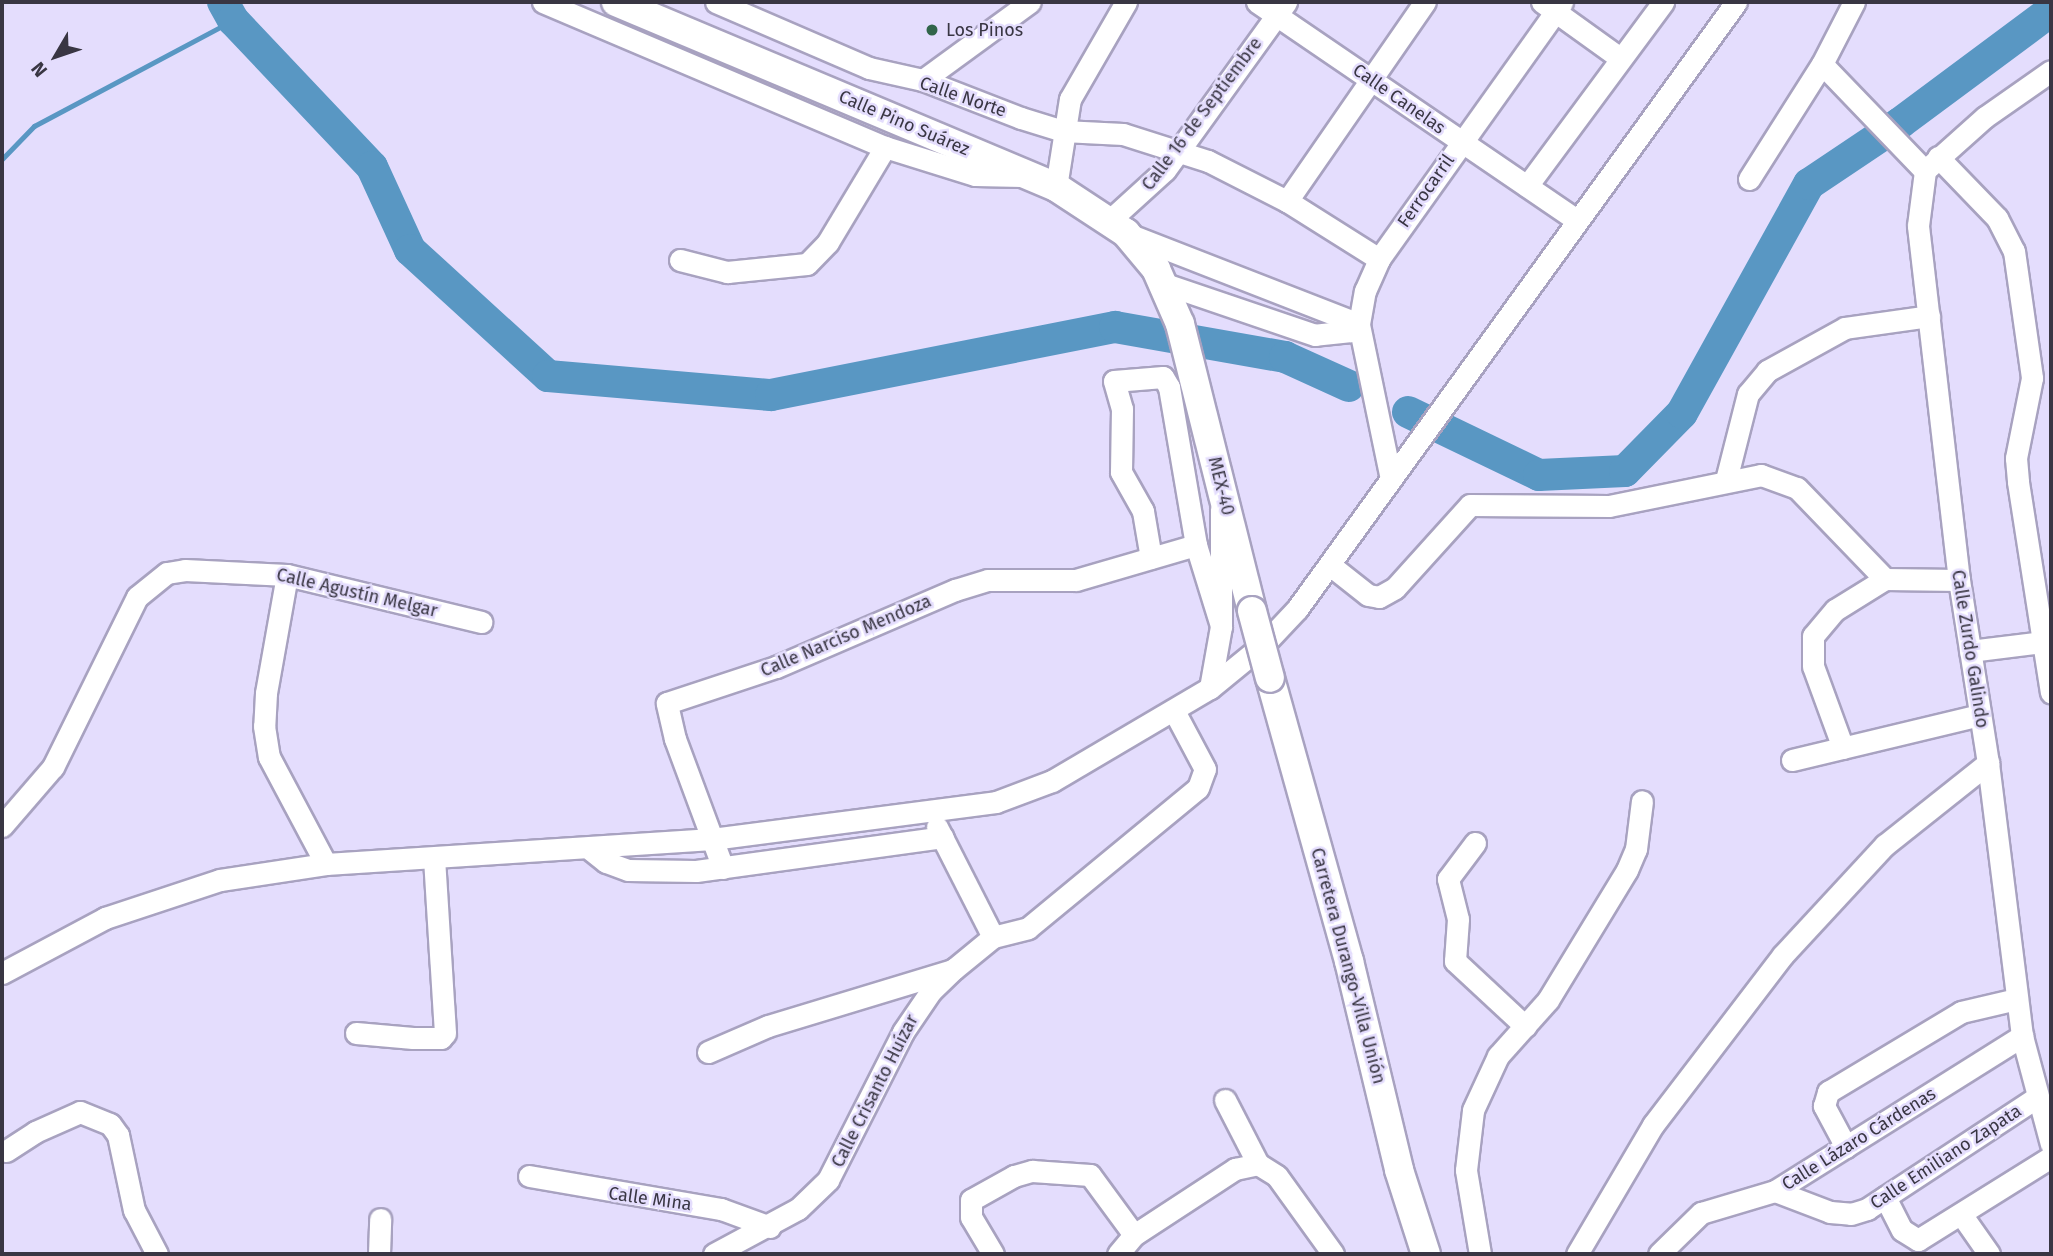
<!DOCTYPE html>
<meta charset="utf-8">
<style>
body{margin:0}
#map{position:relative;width:2053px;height:1256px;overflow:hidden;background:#e4ddfd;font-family:"Fira Sans",sans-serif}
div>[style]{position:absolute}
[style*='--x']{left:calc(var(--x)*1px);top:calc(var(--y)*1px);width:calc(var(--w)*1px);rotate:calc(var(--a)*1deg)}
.stream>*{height:5px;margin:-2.5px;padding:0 2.5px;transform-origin:2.5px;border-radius:2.5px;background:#5997c3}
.river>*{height:32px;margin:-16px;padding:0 16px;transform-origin:16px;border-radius:16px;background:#5997c3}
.roads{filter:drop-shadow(2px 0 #a8a2c0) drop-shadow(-2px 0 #a8a2c0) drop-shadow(0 2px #a8a2c0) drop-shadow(0 -2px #a8a2c0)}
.minor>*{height:21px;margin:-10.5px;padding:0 10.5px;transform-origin:10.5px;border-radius:10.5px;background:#fff}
.major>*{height:28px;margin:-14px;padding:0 14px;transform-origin:14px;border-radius:14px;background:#fff}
.bridges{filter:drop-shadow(2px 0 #a8a2c0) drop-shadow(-2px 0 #a8a2c0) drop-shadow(0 2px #a8a2c0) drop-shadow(0 -2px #a8a2c0)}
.major-bridge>*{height:28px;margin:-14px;padding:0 14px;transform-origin:14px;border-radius:14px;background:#fff}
.dots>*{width:19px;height:19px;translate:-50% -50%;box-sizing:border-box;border:4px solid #e4ddfd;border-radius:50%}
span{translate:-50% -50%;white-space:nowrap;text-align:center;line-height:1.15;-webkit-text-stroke:5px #e4ddfd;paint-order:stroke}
.poi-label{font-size:18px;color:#393643}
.left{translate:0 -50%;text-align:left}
.street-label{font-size:18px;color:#393643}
.frame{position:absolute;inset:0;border:4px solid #393643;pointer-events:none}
.north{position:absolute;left:21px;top:21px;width:70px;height:70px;-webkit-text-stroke:5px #e4ddfd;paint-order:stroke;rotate:231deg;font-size:19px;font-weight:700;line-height:28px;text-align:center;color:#393643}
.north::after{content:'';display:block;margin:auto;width:24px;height:32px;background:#393643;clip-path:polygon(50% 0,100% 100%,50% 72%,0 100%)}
</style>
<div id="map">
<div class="stream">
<div style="--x:2;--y:159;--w:46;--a:-45.9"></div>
<div style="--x:34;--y:126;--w:225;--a:-28"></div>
</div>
<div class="river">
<div style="--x:223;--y:2;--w:21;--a:61"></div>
<div style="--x:233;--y:20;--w:202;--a:46.6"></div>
<div style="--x:372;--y:167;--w:91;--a:65.4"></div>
<div style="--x:410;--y:250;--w:187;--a:42.4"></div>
<div style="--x:548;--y:376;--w:224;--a:4.9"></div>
<div style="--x:771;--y:395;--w:351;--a:-11.2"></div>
<div style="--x:1115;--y:327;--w:173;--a:10"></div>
<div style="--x:1285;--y:357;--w:70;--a:24.4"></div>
<div style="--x:1408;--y:412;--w:145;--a:25.7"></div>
<div style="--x:1539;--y:475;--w:86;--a:-2.7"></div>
<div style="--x:1625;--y:471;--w:81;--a:-45.5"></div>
<div style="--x:1682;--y:413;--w:262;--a:-61"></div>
<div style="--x:1809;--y:184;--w:110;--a:-33.8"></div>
<div style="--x:1900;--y:123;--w:188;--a:-36.6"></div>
</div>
<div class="roads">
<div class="minor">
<div style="--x:543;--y:2;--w:371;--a:23"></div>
<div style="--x:885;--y:147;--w:94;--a:17.3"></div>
<div style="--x:975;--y:175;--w:47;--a:1.2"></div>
<div style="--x:716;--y:2;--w:167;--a:23.3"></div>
<div style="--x:869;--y:68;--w:55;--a:12.5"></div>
<div style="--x:923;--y:80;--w:105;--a:21.2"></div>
<div style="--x:1021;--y:118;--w:44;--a:17.2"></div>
<div style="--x:1063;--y:131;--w:60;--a:2.9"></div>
<div style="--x:1123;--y:134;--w:89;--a:17.6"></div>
<div style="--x:1208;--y:161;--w:89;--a:26.9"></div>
<div style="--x:1287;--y:201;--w:109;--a:32.2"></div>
<div style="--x:1257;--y:2;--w:386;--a:34.3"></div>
<div style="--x:1542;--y:2;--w:96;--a:35.7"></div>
<div style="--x:1822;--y:64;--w:149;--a:46.1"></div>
<div style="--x:1925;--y:171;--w:55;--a:97.3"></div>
<div style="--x:1918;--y:226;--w:356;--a:83.4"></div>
<div style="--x:1959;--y:580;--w:185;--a:81"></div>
<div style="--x:1988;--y:763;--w:275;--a:82.9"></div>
<div style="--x:2022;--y:1036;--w:112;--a:75"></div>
<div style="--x:923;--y:80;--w:132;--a:-36.1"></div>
<div style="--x:1938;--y:157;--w:85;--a:46"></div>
<div style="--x:1997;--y:218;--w:37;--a:63"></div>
<div style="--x:2014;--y:251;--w:128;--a:81.9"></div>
<div style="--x:2032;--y:378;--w:82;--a:101.3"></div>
<div style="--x:2016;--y:458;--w:24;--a:85"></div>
<div style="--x:2018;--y:482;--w:213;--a:81.1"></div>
<div style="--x:1929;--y:167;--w:75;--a:-41.8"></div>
<div style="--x:1985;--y:117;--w:80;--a:-34.9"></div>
<div style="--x:1749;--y:179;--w:136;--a:-57.6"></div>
<div style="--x:1822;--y:64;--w:70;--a:-62.7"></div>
<div style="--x:1527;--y:186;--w:229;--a:-53.5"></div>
<div style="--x:1056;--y:187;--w:89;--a:-81"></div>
<div style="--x:1070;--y:99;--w:112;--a:-60"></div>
<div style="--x:1287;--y:201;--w:242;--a:-55.3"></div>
<div style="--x:1110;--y:220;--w:74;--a:-42.3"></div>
<div style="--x:1165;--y:170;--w:207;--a:-54.2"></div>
<div style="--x:1128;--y:234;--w:248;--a:21.3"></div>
<div style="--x:1359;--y:324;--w:11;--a:139"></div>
<div style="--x:1351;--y:331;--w:36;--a:174"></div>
<div style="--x:1315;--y:335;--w:158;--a:-161.2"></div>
<div style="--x:680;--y:260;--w:49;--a:14.3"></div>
<div style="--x:727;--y:272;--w:80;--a:-5.7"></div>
<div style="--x:807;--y:264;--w:30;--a:-46"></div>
<div style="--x:828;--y:242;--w:111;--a:-59"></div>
<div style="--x:1391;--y:479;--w:158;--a:-101.7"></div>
<div style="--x:1359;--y:324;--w:34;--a:-80"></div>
<div style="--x:1365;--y:291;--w:35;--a:-66"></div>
<div style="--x:1379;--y:259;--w:315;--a:-54.5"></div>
<div style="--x:1726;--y:480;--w:89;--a:-75.7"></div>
<div style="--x:1748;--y:394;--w:30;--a:-50"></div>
<div style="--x:1767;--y:371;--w:89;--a:-28.9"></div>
<div style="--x:1845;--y:328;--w:85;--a:-8.1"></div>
<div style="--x:1151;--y:558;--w:48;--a:-99.7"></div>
<div style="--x:1143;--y:511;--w:45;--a:-119.4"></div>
<div style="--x:1121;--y:472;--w:63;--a:-89.1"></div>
<div style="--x:1122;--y:409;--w:29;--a:-106"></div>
<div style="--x:1114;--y:381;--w:49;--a:-4.7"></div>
<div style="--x:1163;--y:377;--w:12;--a:59"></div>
<div style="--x:1169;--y:387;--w:160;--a:80.3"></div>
<div style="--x:1196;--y:545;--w:85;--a:72.8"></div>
<div style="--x:1330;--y:565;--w:48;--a:38.3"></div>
<div style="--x:1368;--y:595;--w:11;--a:10"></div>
<div style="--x:1379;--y:597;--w:18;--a:-29"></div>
<div style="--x:1395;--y:588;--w:112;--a:-47.9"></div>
<div style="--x:1470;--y:505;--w:139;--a:0.4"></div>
<div style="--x:1609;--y:506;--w:155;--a:-11.5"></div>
<div style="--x:1761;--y:475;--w:38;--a:20"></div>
<div style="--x:1797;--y:488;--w:127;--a:46"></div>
<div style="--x:1885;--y:579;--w:74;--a:0.8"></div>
<div style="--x:287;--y:575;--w:120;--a:100.1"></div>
<div style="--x:266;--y:693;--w:33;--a:93"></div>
<div style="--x:264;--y:726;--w:31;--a:81"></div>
<div style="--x:269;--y:757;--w:121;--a:62"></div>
<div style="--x:1970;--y:651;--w:74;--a:-7"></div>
<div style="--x:1210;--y:688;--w:63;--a:-79.9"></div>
<div style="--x:1221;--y:626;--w:117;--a:-90"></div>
<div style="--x:1843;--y:748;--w:87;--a:-110.1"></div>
<div style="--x:1813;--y:666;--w:30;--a:-90"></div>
<div style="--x:1813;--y:636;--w:34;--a:-50"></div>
<div style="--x:1835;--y:610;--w:59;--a:-31.8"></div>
<div style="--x:1792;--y:760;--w:193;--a:-13.5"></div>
<div style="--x:2;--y:826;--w:78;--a:-49.2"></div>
<div style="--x:53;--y:767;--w:190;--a:-63.7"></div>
<div style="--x:137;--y:597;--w:38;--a:-39"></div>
<div style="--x:167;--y:573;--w:18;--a:-9"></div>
<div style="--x:185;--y:570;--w:102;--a:2.8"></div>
<div style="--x:287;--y:575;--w:200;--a:13.6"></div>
<div style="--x:937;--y:827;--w:123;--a:63"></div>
<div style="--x:1475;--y:843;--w:45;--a:126.9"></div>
<div style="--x:1448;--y:879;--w:41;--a:76"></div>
<div style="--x:1458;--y:919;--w:42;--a:94.1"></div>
<div style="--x:1455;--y:961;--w:96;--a:42.9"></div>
<div style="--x:591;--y:850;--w:19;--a:39"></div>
<div style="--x:606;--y:862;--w:23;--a:20"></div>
<div style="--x:628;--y:870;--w:68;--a:0.8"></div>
<div style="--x:696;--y:871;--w:249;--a:-7.8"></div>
<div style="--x:723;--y:868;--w:138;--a:-110.4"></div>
<div style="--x:675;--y:739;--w:37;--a:-103"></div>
<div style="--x:667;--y:703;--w:115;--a:-18.3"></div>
<div style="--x:776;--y:667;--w:195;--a:-23.3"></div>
<div style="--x:955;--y:590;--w:34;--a:-17"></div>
<div style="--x:988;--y:580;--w:88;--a:0"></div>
<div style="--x:1076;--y:580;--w:125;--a:-16.3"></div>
<div style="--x:2;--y:973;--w:117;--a:-28.1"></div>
<div style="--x:105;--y:918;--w:121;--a:-18.3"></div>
<div style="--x:220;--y:880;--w:107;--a:-8.6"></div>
<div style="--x:326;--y:864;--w:387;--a:-3.7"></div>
<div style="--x:712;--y:839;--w:286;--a:-7.4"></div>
<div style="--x:996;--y:802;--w:60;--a:-20.6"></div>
<div style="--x:1052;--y:781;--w:183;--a:-30.5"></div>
<div style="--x:1210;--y:688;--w:71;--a:-39.3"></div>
<div style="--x:1265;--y:643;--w:47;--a:-46.7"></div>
<div style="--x:1297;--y:609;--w:749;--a:-54.12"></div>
<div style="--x:356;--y:1033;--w:57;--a:5"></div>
<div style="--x:413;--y:1038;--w:28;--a:0"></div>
<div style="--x:441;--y:1038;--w:6;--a:-51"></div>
<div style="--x:445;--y:1033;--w:175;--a:-93.6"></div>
<div style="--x:708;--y:1052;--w:65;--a:-23.4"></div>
<div style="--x:768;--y:1026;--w:192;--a:-16.9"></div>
<div style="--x:1225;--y:1100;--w:72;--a:62.7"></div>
<div style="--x:1846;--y:1147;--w:47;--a:-118.2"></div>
<div style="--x:1824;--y:1106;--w:15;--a:-74"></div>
<div style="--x:1828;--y:1092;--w:155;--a:-31"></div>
<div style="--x:1961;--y:1012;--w:57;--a:-13.1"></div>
<div style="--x:6;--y:1151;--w:35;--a:-33"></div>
<div style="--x:35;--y:1132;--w:49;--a:-24"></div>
<div style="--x:80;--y:1112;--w:32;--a:22"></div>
<div style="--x:110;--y:1124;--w:14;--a:54"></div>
<div style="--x:118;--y:1135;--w:77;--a:78"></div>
<div style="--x:134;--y:1210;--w:50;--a:62.4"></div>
<div style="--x:529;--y:1176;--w:195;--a:9.8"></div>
<div style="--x:721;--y:1209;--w:52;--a:20.2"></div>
<div style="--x:1775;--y:1191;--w:59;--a:20.9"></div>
<div style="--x:1830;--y:1212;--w:21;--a:5"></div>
<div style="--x:1851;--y:1214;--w:17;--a:-17"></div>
<div style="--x:1867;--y:1209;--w:202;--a:-33.3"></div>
<div style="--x:1885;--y:1197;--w:37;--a:63"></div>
<div style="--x:1902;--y:1230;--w:19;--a:32"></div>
<div style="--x:1918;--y:1240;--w:157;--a:-32"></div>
<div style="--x:1961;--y:1214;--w:49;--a:55"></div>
<div style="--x:379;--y:1254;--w:35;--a:-88"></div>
<div style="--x:714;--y:1254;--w:95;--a:-28.2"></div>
<div style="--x:798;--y:1209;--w:42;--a:-44"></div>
<div style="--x:828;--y:1180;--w:166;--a:-63.1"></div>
<div style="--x:903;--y:1032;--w:50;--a:-55.7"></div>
<div style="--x:931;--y:991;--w:32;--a:-44"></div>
<div style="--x:954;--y:969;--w:50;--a:-39.4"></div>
<div style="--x:993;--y:937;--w:36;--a:-14"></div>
<div style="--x:1028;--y:928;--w:220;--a:-39.5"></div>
<div style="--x:1198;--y:788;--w:20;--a:-70"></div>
<div style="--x:1205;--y:769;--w:66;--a:-118.1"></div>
<div style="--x:993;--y:1254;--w:43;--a:-120.7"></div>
<div style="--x:971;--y:1217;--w:17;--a:-90"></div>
<div style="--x:971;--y:1200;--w:49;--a:-29.2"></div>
<div style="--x:1014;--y:1176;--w:19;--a:-16"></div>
<div style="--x:1032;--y:1171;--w:58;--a:3.9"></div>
<div style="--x:1090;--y:1175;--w:74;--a:53.7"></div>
<div style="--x:1118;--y:1254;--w:25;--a:-50"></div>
<div style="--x:1134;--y:1235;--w:121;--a:-33.2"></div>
<div style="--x:1235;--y:1169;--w:24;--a:-12"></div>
<div style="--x:1258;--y:1164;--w:22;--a:32"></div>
<div style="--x:1277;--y:1176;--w:96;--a:54.3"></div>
<div style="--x:1480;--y:1254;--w:85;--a:-99.5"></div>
<div style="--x:1466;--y:1170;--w:60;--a:-83.3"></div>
<div style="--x:1473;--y:1110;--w:60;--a:-65.2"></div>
<div style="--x:1498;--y:1056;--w:75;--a:-48.2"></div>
<div style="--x:1548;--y:1000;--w:152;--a:-58.7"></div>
<div style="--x:1627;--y:870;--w:23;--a:-67"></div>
<div style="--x:1636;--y:849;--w:48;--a:-82.9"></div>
<div style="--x:1577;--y:1254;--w:150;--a:-59.5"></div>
<div style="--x:1653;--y:1125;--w:214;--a:-52.6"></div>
<div style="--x:1783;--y:955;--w:150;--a:-47.2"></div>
<div style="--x:1885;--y:845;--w:132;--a:-38.5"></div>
<div style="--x:1659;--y:1254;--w:59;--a:-44.3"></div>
<div style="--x:1701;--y:1213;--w:77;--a:-16.6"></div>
<div style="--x:1775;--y:1191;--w:292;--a:-32.1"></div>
</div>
<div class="major">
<div style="--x:616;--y:2;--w:477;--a:22.8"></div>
<div style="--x:1056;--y:187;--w:84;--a:33.3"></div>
<div style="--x:1126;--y:233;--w:47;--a:50.2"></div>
<div style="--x:1156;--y:269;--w:60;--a:66.4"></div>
<div style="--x:1180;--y:324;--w:296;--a:75.9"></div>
<div style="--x:1270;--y:678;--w:294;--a:74.4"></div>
<div style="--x:1349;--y:961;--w:215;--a:76.5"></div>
<div style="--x:1399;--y:1170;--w:88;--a:72.2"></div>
</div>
</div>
<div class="bridges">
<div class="major-bridge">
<div style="--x:1252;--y:611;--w:69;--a:75"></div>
</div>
</div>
<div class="dots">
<div style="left:932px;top:30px;background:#31654a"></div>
</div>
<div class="poi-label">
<span class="left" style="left:946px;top:30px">Los Pinos</span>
</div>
<div class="street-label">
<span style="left:963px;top:97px;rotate:19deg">Calle Norte</span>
<span style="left:1399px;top:99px;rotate:35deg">Calle Canelas</span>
<span style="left:1202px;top:114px;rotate:-53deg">Calle 16 de Septiembre</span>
<span style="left:904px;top:123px;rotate:23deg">Calle Pino Suárez</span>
<span style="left:1426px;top:191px;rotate:-55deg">Ferrocarril</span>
<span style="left:1221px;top:486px;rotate:76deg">MEX-40</span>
<span style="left:357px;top:593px;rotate:13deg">Calle Agustín Melgar</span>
<span style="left:846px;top:636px;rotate:-23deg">Calle Narciso Mendoza</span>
<span style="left:1970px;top:649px;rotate:81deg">Calle Zurdo Galindo</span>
<span style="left:1348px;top:966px;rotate:75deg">Carretera Durango-Villa Unión</span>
<span style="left:875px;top:1091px;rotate:-63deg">Calle Crisanto Huízar</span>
<span style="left:1859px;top:1139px;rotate:-32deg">Calle Lázaro Cárdenas</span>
<span style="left:1946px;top:1157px;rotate:-33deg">Calle Emiliano Zapata</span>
<span style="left:650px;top:1199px;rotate:8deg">Calle Mina</span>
</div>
<div class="frame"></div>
<div class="north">N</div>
</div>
